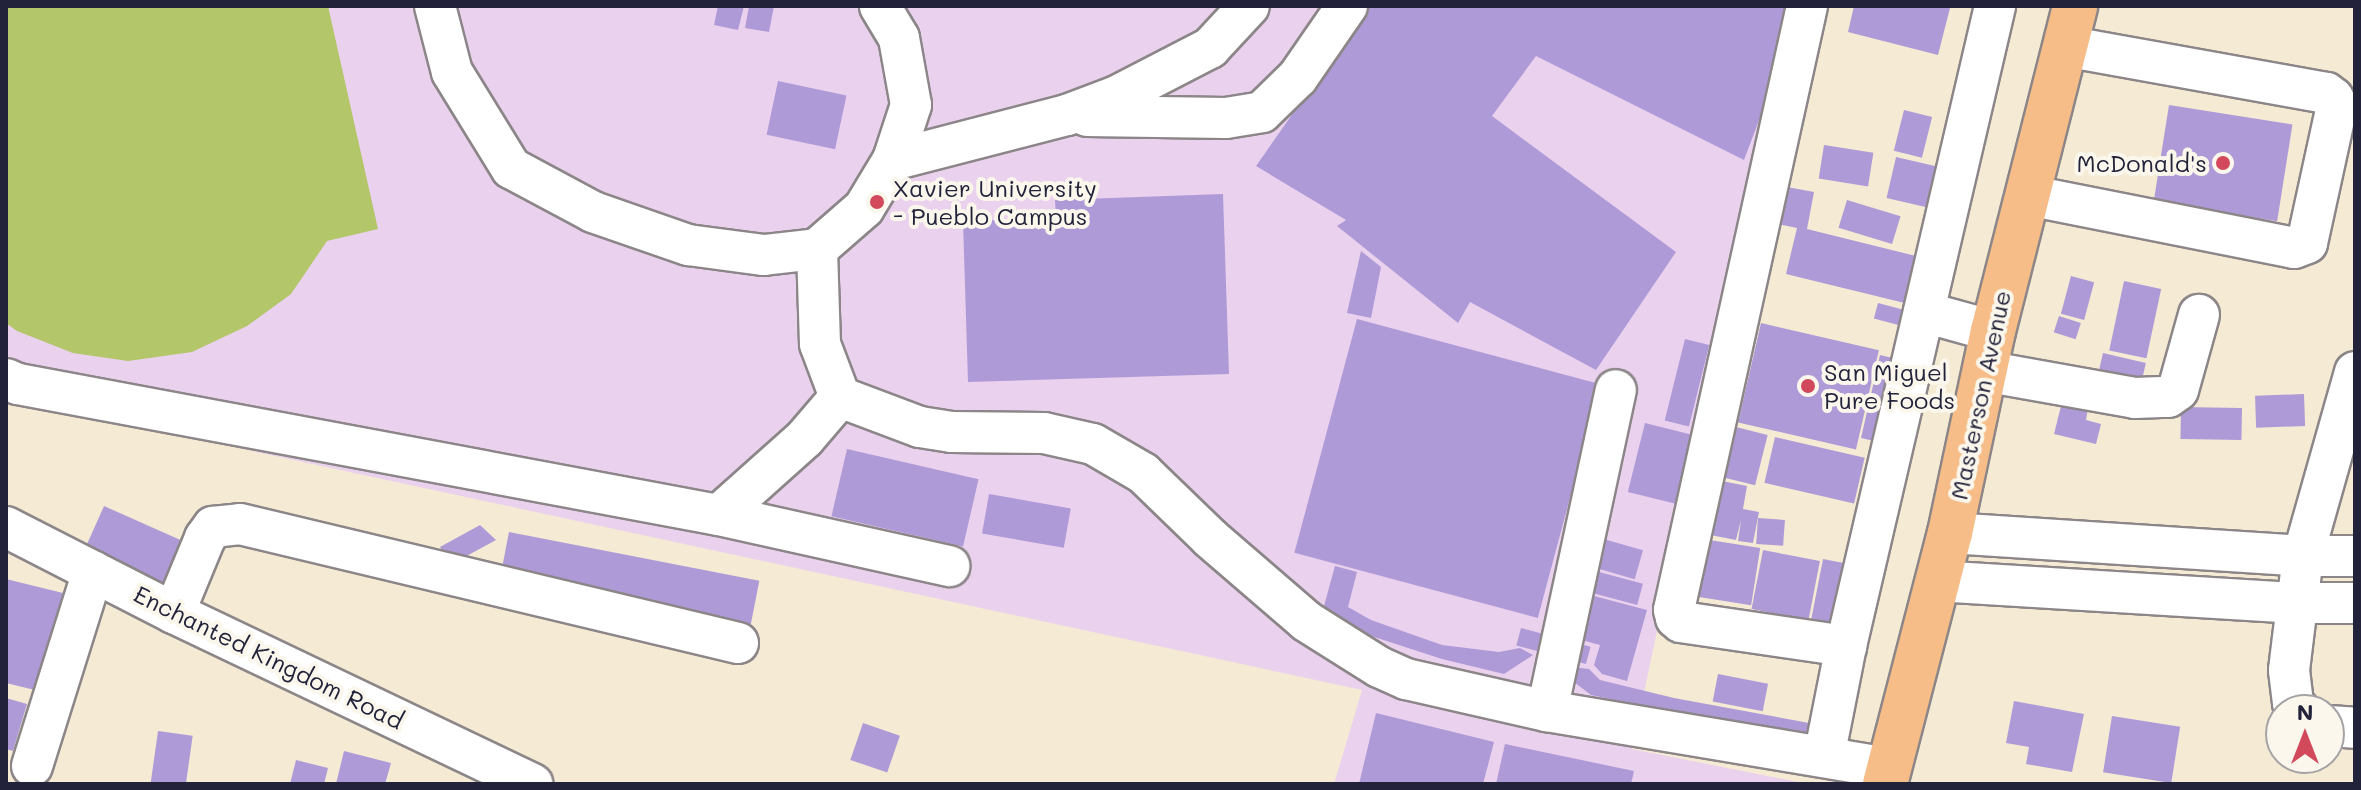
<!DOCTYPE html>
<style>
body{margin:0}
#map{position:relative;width:2361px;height:790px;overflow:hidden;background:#f5ebd4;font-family:Mali,sans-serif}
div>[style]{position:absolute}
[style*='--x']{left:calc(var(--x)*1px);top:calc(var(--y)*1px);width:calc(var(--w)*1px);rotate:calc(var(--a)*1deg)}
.built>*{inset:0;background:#ead1ed}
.green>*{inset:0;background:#b3c669}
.building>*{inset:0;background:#af9ad8;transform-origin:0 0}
.roads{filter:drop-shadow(2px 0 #8c8688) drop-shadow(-2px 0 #8c8688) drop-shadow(0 2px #8c8688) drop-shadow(0 -2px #8c8688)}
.minor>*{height:40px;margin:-20px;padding:0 20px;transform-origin:20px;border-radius:20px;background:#fff}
.major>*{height:44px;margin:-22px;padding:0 22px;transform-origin:22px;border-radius:22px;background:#f7bd88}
.dots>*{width:22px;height:22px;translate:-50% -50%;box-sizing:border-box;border:4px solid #fbf7ec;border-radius:50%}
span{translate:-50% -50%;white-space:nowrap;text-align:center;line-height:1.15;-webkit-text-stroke:8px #fbf7ec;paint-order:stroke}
.poi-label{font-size:24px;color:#22223b}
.right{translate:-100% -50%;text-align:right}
.left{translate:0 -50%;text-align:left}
.street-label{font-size:24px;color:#22223b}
.frame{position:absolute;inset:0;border:8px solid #22223b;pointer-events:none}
.north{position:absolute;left:2265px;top:694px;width:80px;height:80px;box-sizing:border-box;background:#fbf7ec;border:2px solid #a4a2a5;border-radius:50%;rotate:0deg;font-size:22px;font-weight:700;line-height:32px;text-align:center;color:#22223b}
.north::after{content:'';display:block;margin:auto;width:28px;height:36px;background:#d1495b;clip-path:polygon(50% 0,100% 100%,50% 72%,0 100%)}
</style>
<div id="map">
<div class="built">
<div style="clip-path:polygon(6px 6px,1790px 6px,1632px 749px,1808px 784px,1334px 784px,1362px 690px,6px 398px)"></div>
</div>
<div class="green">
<div style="clip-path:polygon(6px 6px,328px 6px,378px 229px,327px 241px,291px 294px,247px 326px,192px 352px,128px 361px,73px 353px,17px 331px,6px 323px)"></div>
</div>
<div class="building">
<div style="clip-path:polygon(718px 6px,744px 6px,738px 30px,714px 25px)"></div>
<div style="clip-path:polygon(749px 6px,774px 6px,769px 32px,745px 28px)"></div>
<div style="clip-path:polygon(1368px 6px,1802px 6px,1744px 160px,1536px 56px,1492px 116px,1676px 252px,1596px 370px,1470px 302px,1458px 323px,1337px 226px,1346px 220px,1256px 166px)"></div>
<div style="clip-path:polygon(1854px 6px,1950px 8px,1938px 55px,1848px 32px)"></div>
<div style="left:778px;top:81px;width:70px;height:55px;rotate:12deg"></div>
<div style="left:2169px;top:105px;width:125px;height:98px;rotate:9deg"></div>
<div style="left:1904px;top:110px;width:29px;height:42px;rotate:14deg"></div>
<div style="left:1824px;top:145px;width:50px;height:34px;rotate:9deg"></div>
<div style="left:1896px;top:157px;width:50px;height:42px;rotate:13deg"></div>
<div style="clip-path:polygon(1777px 185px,1814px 192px,1807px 229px,1932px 260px,1921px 307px,1786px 274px,1797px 228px,1769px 222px)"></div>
<div style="clip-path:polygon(1223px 194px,1229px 374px,968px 382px,963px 221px,1056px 218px,1055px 200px)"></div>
<div style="left:1847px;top:200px;width:56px;height:29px;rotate:17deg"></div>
<div style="clip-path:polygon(1361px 251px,1381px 267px,1371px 318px,1347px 313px)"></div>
<div style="left:2071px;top:276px;width:24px;height:39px;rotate:15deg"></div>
<div style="left:2124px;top:281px;width:38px;height:71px;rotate:12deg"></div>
<div style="left:1878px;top:303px;width:42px;height:16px;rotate:15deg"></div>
<div style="left:2059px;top:316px;width:23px;height:17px;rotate:18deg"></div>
<div style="left:1357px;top:319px;width:252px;height:242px;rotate:15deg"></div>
<div style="left:1761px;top:323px;width:121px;height:102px;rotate:13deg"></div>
<div style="left:1685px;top:339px;width:25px;height:84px;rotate:14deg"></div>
<div style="left:2103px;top:353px;width:44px;height:29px;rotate:13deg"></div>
<div style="clip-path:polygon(1880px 355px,1905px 361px,1875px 507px,1858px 503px,1874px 441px,1861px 438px)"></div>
<div style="left:2304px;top:394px;width:32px;height:49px;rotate:88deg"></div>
<div style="clip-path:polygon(2062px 402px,2088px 408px,2086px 420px,2101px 424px,2096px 444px,2054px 434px)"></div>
<div style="left:2181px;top:407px;width:61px;height:32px;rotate:1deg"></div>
<div style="left:1645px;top:423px;width:64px;height:71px;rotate:14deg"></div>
<div style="left:1724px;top:424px;width:45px;height:52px;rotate:14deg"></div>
<div style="left:1775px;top:437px;width:92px;height:47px;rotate:13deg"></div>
<div style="left:847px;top:449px;width:135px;height:69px;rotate:13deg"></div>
<div style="clip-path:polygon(1712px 479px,1747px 486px,1743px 509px,1759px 512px,1753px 543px,1738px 541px,1741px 520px,1736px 540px,1700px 533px)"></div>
<div style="left:989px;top:494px;width:83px;height:40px;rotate:10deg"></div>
<div style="left:104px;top:506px;width:88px;height:56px;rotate:24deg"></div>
<div style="left:1758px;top:518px;width:27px;height:26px;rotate:4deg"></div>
<div style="clip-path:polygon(480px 525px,496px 540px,450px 565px,440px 547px)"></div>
<div style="left:509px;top:532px;width:255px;height:45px;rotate:11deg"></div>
<div style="left:1593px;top:536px;width:52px;height:30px;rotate:16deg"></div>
<div style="left:1697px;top:538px;width:64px;height:58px;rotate:9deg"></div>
<div style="left:1763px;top:550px;width:58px;height:60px;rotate:11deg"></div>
<div style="left:1823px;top:559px;width:38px;height:62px;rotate:11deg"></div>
<div style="clip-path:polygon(1335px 566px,1357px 572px,1348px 607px,1371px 620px,1442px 645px,1499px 652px,1520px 648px,1533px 655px,1504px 674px,1442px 659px,1362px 633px,1324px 606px)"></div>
<div style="left:1584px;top:568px;width:61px;height:22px;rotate:15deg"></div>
<div style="clip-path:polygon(6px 579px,63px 593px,39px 691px,6px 683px)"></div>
<div style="clip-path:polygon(1579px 592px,1647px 610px,1627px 681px,1602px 674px,1594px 665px,1600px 645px,1567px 636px)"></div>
<div style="left:1521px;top:628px;width:72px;height:18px;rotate:15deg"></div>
<div style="clip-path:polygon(1563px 666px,1589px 669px,1600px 680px,1674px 698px,1847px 730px,1844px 749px,1591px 695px,1574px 682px)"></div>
<div style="left:1718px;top:674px;width:51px;height:28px;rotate:11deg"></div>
<div style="clip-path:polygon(6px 698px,27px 704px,13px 751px,6px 749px)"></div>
<div style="clip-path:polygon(2014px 701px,2084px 714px,2072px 772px,2026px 764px,2029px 747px,2006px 743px)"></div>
<div style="clip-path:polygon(1376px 713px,1494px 742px,1483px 784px,1359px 784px)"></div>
<div style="left:2112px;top:716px;width:69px;height:57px;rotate:9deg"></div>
<div style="left:863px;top:723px;width:39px;height:39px;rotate:19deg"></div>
<div style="left:158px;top:731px;width:35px;height:53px;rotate:8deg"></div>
<div style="clip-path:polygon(1505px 744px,1634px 771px,1631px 784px,1496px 784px)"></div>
<div style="clip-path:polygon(344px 751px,391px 763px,385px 784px,336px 784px)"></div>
<div style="clip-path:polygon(296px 760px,328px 768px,324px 784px,290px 784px)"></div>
</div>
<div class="roads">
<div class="minor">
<div style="--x:435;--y:6;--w:68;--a:75.6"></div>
<div style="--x:452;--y:72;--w:113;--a:58.4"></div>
<div style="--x:511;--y:168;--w:93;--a:28.2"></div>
<div style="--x:593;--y:212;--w:101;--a:19.2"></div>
<div style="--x:688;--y:245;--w:77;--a:7.5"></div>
<div style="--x:764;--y:255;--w:53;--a:-6.5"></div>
<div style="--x:817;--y:249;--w:62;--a:-41.1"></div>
<div style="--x:864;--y:208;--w:56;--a:-58.9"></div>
<div style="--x:893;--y:160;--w:58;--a:-71.9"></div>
<div style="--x:911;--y:105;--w:68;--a:-100.2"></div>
<div style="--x:899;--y:38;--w:37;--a:-121"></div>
<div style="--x:1807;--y:6;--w:618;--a:102.42"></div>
<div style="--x:1674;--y:610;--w:8;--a:76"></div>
<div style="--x:1676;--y:618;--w:6;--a:39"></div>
<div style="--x:1681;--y:622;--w:167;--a:8.3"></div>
<div style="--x:1846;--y:646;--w:657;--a:-76.89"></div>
<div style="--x:1087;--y:116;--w:139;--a:0.8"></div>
<div style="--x:1226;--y:118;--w:36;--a:-9"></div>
<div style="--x:1262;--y:112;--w:50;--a:-44.2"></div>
<div style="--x:1298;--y:77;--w:86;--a:-55.4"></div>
<div style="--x:893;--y:160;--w:180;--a:-14.5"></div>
<div style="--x:1067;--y:115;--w:53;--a:-20.8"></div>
<div style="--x:1117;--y:96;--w:105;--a:-27.3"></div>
<div style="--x:1210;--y:48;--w:57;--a:-47.1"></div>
<div style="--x:2027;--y:195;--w:272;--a:11.2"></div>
<div style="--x:2294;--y:248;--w:14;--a:-21"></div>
<div style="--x:2307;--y:243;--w:141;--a:-77.7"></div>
<div style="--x:2337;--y:105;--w:8;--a:-120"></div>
<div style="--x:2333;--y:98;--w:9;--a:-144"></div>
<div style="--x:2326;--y:93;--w:264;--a:-169.8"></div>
<div style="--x:817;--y:249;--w:95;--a:88.2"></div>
<div style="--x:820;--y:344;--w:57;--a:69.3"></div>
<div style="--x:840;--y:397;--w:85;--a:20.6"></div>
<div style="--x:920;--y:427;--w:32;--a:9"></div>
<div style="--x:952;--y:432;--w:92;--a:0.6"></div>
<div style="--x:1044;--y:433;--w:50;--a:12.7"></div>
<div style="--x:1093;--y:444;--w:58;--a:30.1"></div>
<div style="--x:1143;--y:473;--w:93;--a:44.1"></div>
<div style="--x:1210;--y:538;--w:127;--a:40.8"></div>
<div style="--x:1306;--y:621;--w:86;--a:32.2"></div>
<div style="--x:1379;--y:667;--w:30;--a:24"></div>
<div style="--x:1406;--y:679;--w:145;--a:12.8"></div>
<div style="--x:1547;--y:711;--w:347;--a:9.5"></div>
<div style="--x:1924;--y:312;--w:72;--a:15.4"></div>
<div style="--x:1984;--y:371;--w:153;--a:10.1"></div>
<div style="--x:2135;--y:398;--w:33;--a:-2"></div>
<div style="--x:2168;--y:397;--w:12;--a:-35"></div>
<div style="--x:2178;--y:390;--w:78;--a:-74.4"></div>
<div style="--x:6;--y:379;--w:13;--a:23"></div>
<div style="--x:18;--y:384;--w:713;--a:10.59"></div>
<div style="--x:719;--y:515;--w:115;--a:-41.8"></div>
<div style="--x:805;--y:438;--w:54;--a:-49.5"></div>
<div style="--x:719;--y:515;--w:236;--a:12.5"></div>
<div style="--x:6;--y:527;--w:189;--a:27.1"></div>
<div style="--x:174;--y:613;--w:397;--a:25.5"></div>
<div style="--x:1950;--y:533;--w:354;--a:3.7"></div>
<div style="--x:2303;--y:556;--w:52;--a:0"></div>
<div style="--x:1936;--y:581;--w:362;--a:3.5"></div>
<div style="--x:2297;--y:603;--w:58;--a:0"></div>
<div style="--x:174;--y:613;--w:81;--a:-67.5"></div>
<div style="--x:205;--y:538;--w:14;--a:-54"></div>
<div style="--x:213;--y:527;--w:27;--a:-6"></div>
<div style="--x:240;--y:524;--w:512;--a:13.44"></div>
<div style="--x:2299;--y:710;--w:9;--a:-131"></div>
<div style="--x:2293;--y:703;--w:33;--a:-97"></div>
<div style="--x:2289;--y:670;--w:115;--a:-83"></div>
<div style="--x:2303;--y:556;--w:191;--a:-74.2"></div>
<div style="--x:1547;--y:711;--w:328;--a:-77.9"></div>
<div style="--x:2329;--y:726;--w:26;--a:4"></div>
<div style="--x:1824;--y:757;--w:113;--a:-78.8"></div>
<div style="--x:32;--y:766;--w:204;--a:-72.6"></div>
</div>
<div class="major">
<div style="--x:1885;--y:784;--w:259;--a:-75.5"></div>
<div style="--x:1950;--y:533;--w:207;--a:-78"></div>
<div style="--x:1993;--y:331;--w:335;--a:-75.8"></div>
</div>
</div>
<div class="dots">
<div style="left:2223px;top:163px;background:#d1495b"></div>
<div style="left:877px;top:202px;background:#d1495b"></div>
<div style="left:1808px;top:386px;background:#d1495b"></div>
</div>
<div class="poi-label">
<span class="right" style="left:2207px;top:163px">McDonald's</span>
<span class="left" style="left:893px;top:202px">Xavier University<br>- Pueblo Campus</span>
<span class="left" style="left:1824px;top:386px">San Miguel<br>Pure Foods</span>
</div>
<div class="street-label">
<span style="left:1980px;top:395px;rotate:-78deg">Masterson Avenue</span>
<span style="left:269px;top:657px;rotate:26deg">Enchanted Kingdom Road</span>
</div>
<div class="frame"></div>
<div class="north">N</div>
</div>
